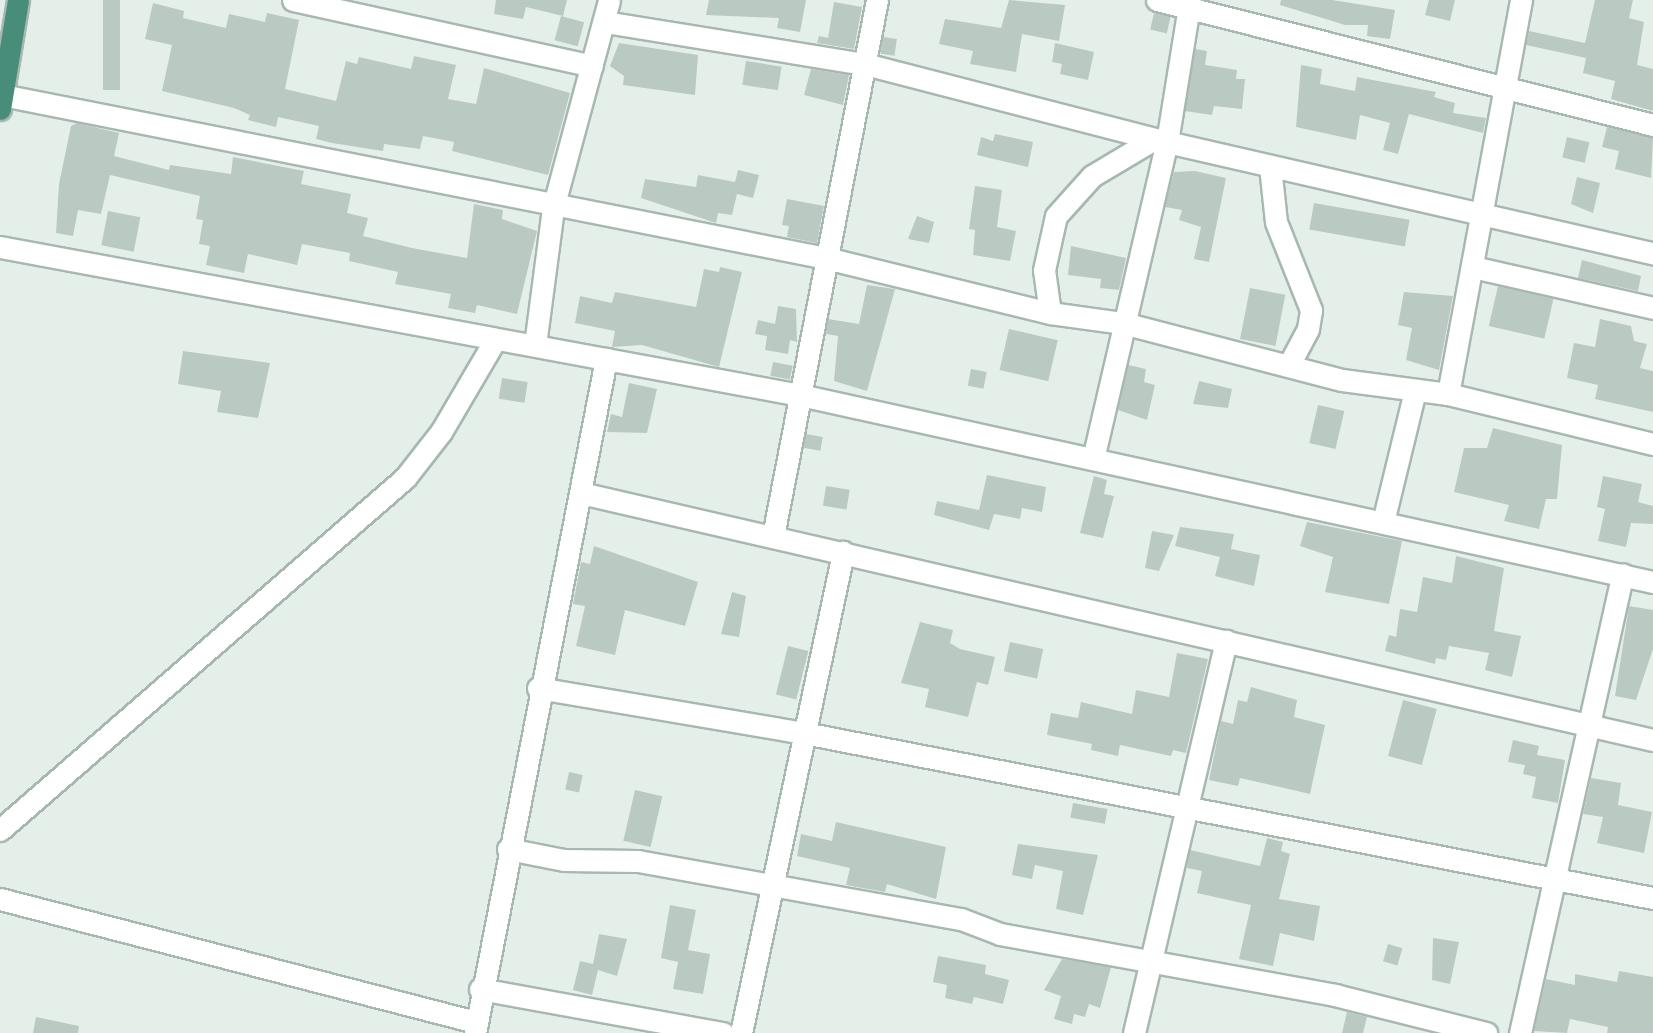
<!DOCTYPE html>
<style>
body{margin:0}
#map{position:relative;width:1653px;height:1033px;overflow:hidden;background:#e5efea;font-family:Rubik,sans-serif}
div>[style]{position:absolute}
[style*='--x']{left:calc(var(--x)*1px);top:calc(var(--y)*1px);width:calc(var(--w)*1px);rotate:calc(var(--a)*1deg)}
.building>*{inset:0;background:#bacac3;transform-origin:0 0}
.roads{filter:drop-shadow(2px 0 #a7b8b1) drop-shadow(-2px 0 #a7b8b1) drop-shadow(0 2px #a7b8b1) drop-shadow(0 -2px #a7b8b1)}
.minor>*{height:21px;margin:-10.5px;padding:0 10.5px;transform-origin:10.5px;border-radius:10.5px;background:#fff}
.trunk>*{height:21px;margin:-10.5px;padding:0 10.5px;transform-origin:10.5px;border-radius:10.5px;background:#488d7a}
span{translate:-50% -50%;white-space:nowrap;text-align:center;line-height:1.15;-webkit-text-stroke:5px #f6fbf8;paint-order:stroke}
</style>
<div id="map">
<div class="building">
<div style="left:103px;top:0;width:17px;height:90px"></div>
<div style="clip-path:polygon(496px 0,567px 0,563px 16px,526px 7px,523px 19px,494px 14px)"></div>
<div style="clip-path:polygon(709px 0,806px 0,800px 32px,777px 28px,779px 18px,706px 15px)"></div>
<div style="clip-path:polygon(1009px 0,1065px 5px,1059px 41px,1022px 34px,1016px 72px,970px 64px,973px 51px,939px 44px,945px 19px,1001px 28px)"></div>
<div style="clip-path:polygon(1281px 0,1332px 0,1395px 10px,1390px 39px,1367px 36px,1368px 25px,1345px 25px,1280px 5px)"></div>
<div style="clip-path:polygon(1429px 0,1455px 0,1450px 21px,1425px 15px)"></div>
<div style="clip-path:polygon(1595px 0,1633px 0,1629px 18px,1644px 22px,1637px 65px,1653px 69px,1653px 111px,1611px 99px,1615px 81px,1583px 73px,1586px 58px,1526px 45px,1529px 31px,1585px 43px)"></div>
<div style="clip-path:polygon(834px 2px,862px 7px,854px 49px,817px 43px,819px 36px,828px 38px)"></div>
<div style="clip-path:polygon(153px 3px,184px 11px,183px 18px,226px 28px,229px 14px,265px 22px,267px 13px,299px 20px,285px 89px,336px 101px,346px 61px,357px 64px,359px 57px,411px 69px,414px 56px,456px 65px,448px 99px,476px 104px,484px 68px,570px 93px,548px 175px,452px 151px,454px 142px,423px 136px,420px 149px,384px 144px,383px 151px,332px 143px,316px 139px,319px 126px,278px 117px,276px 127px,248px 120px,250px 115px,234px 108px,162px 91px,172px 45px,145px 39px)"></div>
<div style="left:1154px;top:13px;width:17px;height:17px;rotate:13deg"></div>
<div style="left:561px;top:16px;width:24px;height:25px;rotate:15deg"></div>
<div style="left:883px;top:37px;width:14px;height:17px;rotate:8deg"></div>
<div style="clip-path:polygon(619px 43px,698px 55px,695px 95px,623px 85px,624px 76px,610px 66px)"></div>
<div style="clip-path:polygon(1055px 43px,1094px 52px,1088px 80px,1060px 74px,1062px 64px,1052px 62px)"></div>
<div style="clip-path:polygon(1195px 49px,1207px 51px,1205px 65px,1237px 70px,1236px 79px,1245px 79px,1242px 109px,1214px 106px,1212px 115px,1185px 111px)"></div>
<div style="left:746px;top:61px;width:36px;height:24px;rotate:9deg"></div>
<div style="clip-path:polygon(1301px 65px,1322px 69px,1320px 84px,1355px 91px,1357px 77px,1436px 92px,1434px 97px,1455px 103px,1453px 113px,1486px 118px,1483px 133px,1409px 114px,1398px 154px,1383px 150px,1390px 123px,1360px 115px,1356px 140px,1296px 127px)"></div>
<div style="clip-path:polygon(811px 69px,849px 75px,843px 105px,804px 95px)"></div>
<div style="clip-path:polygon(77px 123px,119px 133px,114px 156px,169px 170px,170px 165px,231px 174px,233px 157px,304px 171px,301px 184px,351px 194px,347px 213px,368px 218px,363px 236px,412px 248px,467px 258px,474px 204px,503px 210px,502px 219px,537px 231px,517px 314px,477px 305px,475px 313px,448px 308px,451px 294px,395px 284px,398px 272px,349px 261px,350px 253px,302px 244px,297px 265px,248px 254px,244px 273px,206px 265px,210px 246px,199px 244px,203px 220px,196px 219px,200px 196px,110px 175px,101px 214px,78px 210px,73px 236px,56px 233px,59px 184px,71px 126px)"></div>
<div style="clip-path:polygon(1607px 127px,1653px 138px,1651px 178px,1615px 169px,1619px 151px,1602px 147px)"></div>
<div style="clip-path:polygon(995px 134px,1033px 142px,1028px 167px,977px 155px,981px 137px,993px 141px)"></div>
<div style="left:1567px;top:137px;width:23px;height:21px;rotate:13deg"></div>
<div style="clip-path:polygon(738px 170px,759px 175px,753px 198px,737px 194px,732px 215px,718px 213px,716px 223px,641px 198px,645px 179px,696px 187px,698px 175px,735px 182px)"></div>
<div style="clip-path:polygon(1195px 171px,1226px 178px,1209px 262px,1194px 259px,1201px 227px,1179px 220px,1182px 210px,1165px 207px,1174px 172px)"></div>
<div style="clip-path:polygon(1577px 177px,1600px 183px,1593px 213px,1571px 204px)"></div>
<div style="clip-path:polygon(975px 186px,1002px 190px,997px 227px,1016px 231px,1010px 261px,973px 255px,975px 230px,969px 229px)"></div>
<div style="clip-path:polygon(787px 199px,824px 206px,817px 243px,787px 237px,789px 226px,782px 225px)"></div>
<div style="left:1314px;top:203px;width:97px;height:27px;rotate:10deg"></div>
<div style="left:108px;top:211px;width:33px;height:35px;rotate:11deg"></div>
<div style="clip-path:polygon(917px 216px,934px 222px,929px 243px,908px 239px)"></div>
<div style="clip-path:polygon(1071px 246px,1126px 258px,1119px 290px,1100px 288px,1101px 279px,1068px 275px)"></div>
<div style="clip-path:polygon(1582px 260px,1641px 276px,1638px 291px,1578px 278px)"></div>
<div style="clip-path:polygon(720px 267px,742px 272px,719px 367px,642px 345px,612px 347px,615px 331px,575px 323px,580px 296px,612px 303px,615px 292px,696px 307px,704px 269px,719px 272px)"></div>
<div style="clip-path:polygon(867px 285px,895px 289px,867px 391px,834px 381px,838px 336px,826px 334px,828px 319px,859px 324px)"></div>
<div style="left:1498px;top:286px;width:57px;height:41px;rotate:13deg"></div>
<div style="left:1250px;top:288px;width:36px;height:52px;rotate:11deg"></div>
<div style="clip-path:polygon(1404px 292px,1453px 296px,1439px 370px,1406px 360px,1412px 328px,1398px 325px)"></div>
<div style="clip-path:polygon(778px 306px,796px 309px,797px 342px,790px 340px,788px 354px,765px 350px,767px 336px,755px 334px,758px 320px,775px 324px)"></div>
<div style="clip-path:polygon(1600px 319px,1631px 326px,1634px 341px,1647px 344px,1640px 368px,1653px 371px,1653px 412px,1595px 399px,1598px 385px,1567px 378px,1574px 343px,1595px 347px)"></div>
<div style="left:1009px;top:329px;width:50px;height:42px;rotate:13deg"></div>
<div style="clip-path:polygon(183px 351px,270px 363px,258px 418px,217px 412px,221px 391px,178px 384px)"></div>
<div style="left:773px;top:362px;width:20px;height:14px;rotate:11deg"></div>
<div style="clip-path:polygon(1128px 365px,1146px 369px,1144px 382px,1155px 385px,1147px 420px,1118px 410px)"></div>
<div style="left:971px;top:369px;width:16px;height:17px;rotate:11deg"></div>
<div style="left:502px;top:378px;width:26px;height:21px;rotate:9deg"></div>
<div style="clip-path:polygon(1199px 381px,1232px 389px,1228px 408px,1193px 404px)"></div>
<div style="clip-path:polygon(629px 383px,657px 389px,647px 433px,607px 432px,611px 414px,622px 417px)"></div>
<div style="left:1318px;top:405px;width:27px;height:39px;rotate:13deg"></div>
<div style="clip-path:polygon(1493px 428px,1562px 445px,1557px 499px,1546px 499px,1539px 529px,1504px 521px,1509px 505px,1454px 492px,1464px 448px,1487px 448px)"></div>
<div style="left:806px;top:434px;width:17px;height:14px;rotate:10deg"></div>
<div style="clip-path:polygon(987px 475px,1046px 487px,1042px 512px,1022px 508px,1020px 519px,994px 514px,989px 530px,934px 515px,937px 501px,979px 510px)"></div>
<div style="clip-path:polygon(1094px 476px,1107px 480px,1104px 494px,1114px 496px,1103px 538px,1080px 533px)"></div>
<div style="clip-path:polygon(1603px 476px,1642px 484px,1638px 502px,1653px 506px,1653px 524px,1631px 523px,1626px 547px,1598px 541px,1605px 509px,1597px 507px)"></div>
<div style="left:826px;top:486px;width:24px;height:20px;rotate:9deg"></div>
<div style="clip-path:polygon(1307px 522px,1402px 541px,1389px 604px,1325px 592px,1333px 557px,1300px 546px)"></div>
<div style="clip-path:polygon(1180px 527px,1234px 534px,1231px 549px,1260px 555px,1254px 586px,1215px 576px,1220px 557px,1175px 546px)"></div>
<div style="clip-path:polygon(1152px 531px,1174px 535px,1159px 571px,1145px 568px)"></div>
<div style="clip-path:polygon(594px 546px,698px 582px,685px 626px,625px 610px,615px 655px,576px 646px,585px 606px,573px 604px,581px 562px,590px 564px)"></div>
<div style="clip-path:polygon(1456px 556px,1504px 568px,1494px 631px,1521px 636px,1512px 677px,1485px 670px,1489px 653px,1449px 646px,1446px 660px,1436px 658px,1435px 664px,1385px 651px,1389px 635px,1396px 637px,1400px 609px,1417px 612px,1423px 577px,1452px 583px)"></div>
<div style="clip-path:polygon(732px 592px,746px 596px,739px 637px,721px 634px)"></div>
<div style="clip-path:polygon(1629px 606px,1653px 610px,1653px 649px,1636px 700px,1615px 696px)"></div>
<div style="clip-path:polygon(920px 622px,953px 630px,950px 643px,960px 649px,995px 657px,988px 685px,977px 682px,968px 717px,925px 707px,929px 689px,901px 683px)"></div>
<div style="left:1010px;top:642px;width:34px;height:30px;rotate:12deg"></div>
<div style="left:788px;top:646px;width:21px;height:50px;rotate:14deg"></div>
<div style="clip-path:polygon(1177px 653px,1208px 659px,1186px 753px,1173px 750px,1171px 756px,1120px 745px,1118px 756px,1091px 750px,1092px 744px,1047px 735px,1051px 713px,1078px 718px,1081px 702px,1132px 714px,1136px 690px,1169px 697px)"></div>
<div style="clip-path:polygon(1251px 687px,1297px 700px,1294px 717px,1325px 725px,1310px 794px,1240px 778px,1238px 786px,1209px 780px,1221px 721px,1233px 724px,1238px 700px,1247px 702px)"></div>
<div style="left:1403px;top:700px;width:35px;height:58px;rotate:15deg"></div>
<div style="clip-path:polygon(1513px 740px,1539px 746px,1537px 755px,1565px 760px,1558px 803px,1532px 798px,1536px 777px,1523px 774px,1525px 765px,1508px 762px)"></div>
<div style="left:569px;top:772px;width:14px;height:18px;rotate:12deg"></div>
<div style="clip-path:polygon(1591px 778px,1621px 783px,1618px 805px,1652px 812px,1644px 853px,1597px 843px,1603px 817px,1583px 814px)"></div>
<div style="left:635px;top:790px;width:28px;height:52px;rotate:13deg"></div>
<div style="left:1073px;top:803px;width:35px;height:15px;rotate:10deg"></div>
<div style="clip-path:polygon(836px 822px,946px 847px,936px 899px,887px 884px,885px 892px,846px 885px,850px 868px,797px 856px,801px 834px,832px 841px)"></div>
<div style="clip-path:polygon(1267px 838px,1283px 842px,1281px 851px,1290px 854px,1279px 899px,1320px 906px,1314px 941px,1280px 933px,1273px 966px,1239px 959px,1251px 905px,1197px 893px,1202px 871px,1187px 868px,1190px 850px,1260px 866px)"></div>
<div style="clip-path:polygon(1018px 844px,1098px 855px,1083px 915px,1056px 909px,1063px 871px,1035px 865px,1032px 879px,1012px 875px)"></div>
<div style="clip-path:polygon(670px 905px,696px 910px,688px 950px,710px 954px,703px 994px,673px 989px,678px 962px,661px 958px)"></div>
<div style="clip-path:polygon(599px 934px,627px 939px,617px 976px,598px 970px,592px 995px,573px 990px,580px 961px,593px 964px)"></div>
<div style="clip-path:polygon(1433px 938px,1459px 942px,1450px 984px,1432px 980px)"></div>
<div style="left:1388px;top:944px;width:15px;height:18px;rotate:16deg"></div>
<div style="clip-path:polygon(938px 956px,986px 965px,985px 974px,1009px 980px,1003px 1004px,974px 997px,972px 1004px,945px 998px,947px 985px,933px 982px)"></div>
<div style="clip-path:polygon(1062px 959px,1111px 967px,1100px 1008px,1089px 1004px,1085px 1017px,1074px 1014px,1072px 1024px,1054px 1019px,1061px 996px,1044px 990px)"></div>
<div style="clip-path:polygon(1619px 971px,1653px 977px,1653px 1033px,1607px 1033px,1608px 1027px,1570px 1019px,1567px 1033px,1534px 1031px,1546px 979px,1575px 985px,1575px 974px,1617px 982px)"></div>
<div style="clip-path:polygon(1347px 1012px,1367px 1017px,1363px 1033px,1342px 1033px)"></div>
<div style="clip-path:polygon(36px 1017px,79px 1026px,78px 1033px,33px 1033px)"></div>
</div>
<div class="roads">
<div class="minor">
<div style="--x:293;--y:0;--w:306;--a:12.4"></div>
<div style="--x:1157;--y:0;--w:512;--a:14.14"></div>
<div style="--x:605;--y:22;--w:263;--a:9.2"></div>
<div style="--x:865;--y:64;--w:312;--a:14.5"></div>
<div style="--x:1167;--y:142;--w:499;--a:12.9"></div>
<div style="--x:2;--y:95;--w:840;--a:11.19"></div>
<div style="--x:826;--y:258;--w:231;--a:13.8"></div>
<div style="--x:1050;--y:313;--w:74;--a:7.8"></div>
<div style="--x:1123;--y:323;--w:226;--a:14.6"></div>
<div style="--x:1342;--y:380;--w:107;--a:7.5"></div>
<div style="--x:1448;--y:394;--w:211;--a:13.7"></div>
<div style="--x:1270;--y:166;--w:56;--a:83.9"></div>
<div style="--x:1276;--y:222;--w:95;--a:68.3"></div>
<div style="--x:1311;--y:310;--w:19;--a:99"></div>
<div style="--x:1308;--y:329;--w:38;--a:118"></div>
<div style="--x:0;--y:247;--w:814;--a:10.48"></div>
<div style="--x:800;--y:395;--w:873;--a:12.37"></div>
<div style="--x:1473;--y:267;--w:185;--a:12.8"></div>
<div style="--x:1050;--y:313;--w:43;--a:-97.9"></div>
<div style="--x:1044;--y:270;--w:55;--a:-77.5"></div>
<div style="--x:1056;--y:216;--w:54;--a:-48"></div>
<div style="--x:1092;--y:176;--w:72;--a:-30.8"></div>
<div style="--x:535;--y:345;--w:138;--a:-82.5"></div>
<div style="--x:553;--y:208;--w:215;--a:-74.9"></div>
<div style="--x:1448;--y:394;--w:401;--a:-79.5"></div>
<div style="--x:1093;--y:459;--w:326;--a:-76.9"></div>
<div style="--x:1167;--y:142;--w:144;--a:-80.8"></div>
<div style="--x:581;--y:493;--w:1100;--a:12.98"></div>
<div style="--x:1383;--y:522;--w:135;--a:-76.3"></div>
<div style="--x:773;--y:536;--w:546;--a:-79.02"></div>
<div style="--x:538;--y:688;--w:270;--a:9.6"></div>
<div style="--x:804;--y:733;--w:865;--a:11"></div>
<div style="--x:0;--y:830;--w:537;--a:-41"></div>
<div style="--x:405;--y:478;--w:58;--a:-52"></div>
<div style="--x:441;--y:432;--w:107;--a:-59.6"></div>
<div style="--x:508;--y:849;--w:57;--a:11.1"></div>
<div style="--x:564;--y:860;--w:74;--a:0.8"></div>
<div style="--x:638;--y:861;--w:328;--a:10.2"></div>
<div style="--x:961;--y:919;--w:42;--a:21"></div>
<div style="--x:1000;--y:934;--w:341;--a:10.3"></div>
<div style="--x:1335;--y:995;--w:156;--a:14.1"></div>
<div style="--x:0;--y:899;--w:492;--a:14.5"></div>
<div style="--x:480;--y:989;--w:247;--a:10.3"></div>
<div style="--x:475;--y:1033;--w:687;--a:-79"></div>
<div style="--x:741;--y:1033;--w:492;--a:-78"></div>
<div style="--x:1134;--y:1033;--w:403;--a:-76.8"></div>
<div style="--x:1520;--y:1033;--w:470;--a:-77.4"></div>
</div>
<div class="trunk">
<div style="--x:0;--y:109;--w:110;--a:-80.6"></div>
</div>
</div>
</div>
